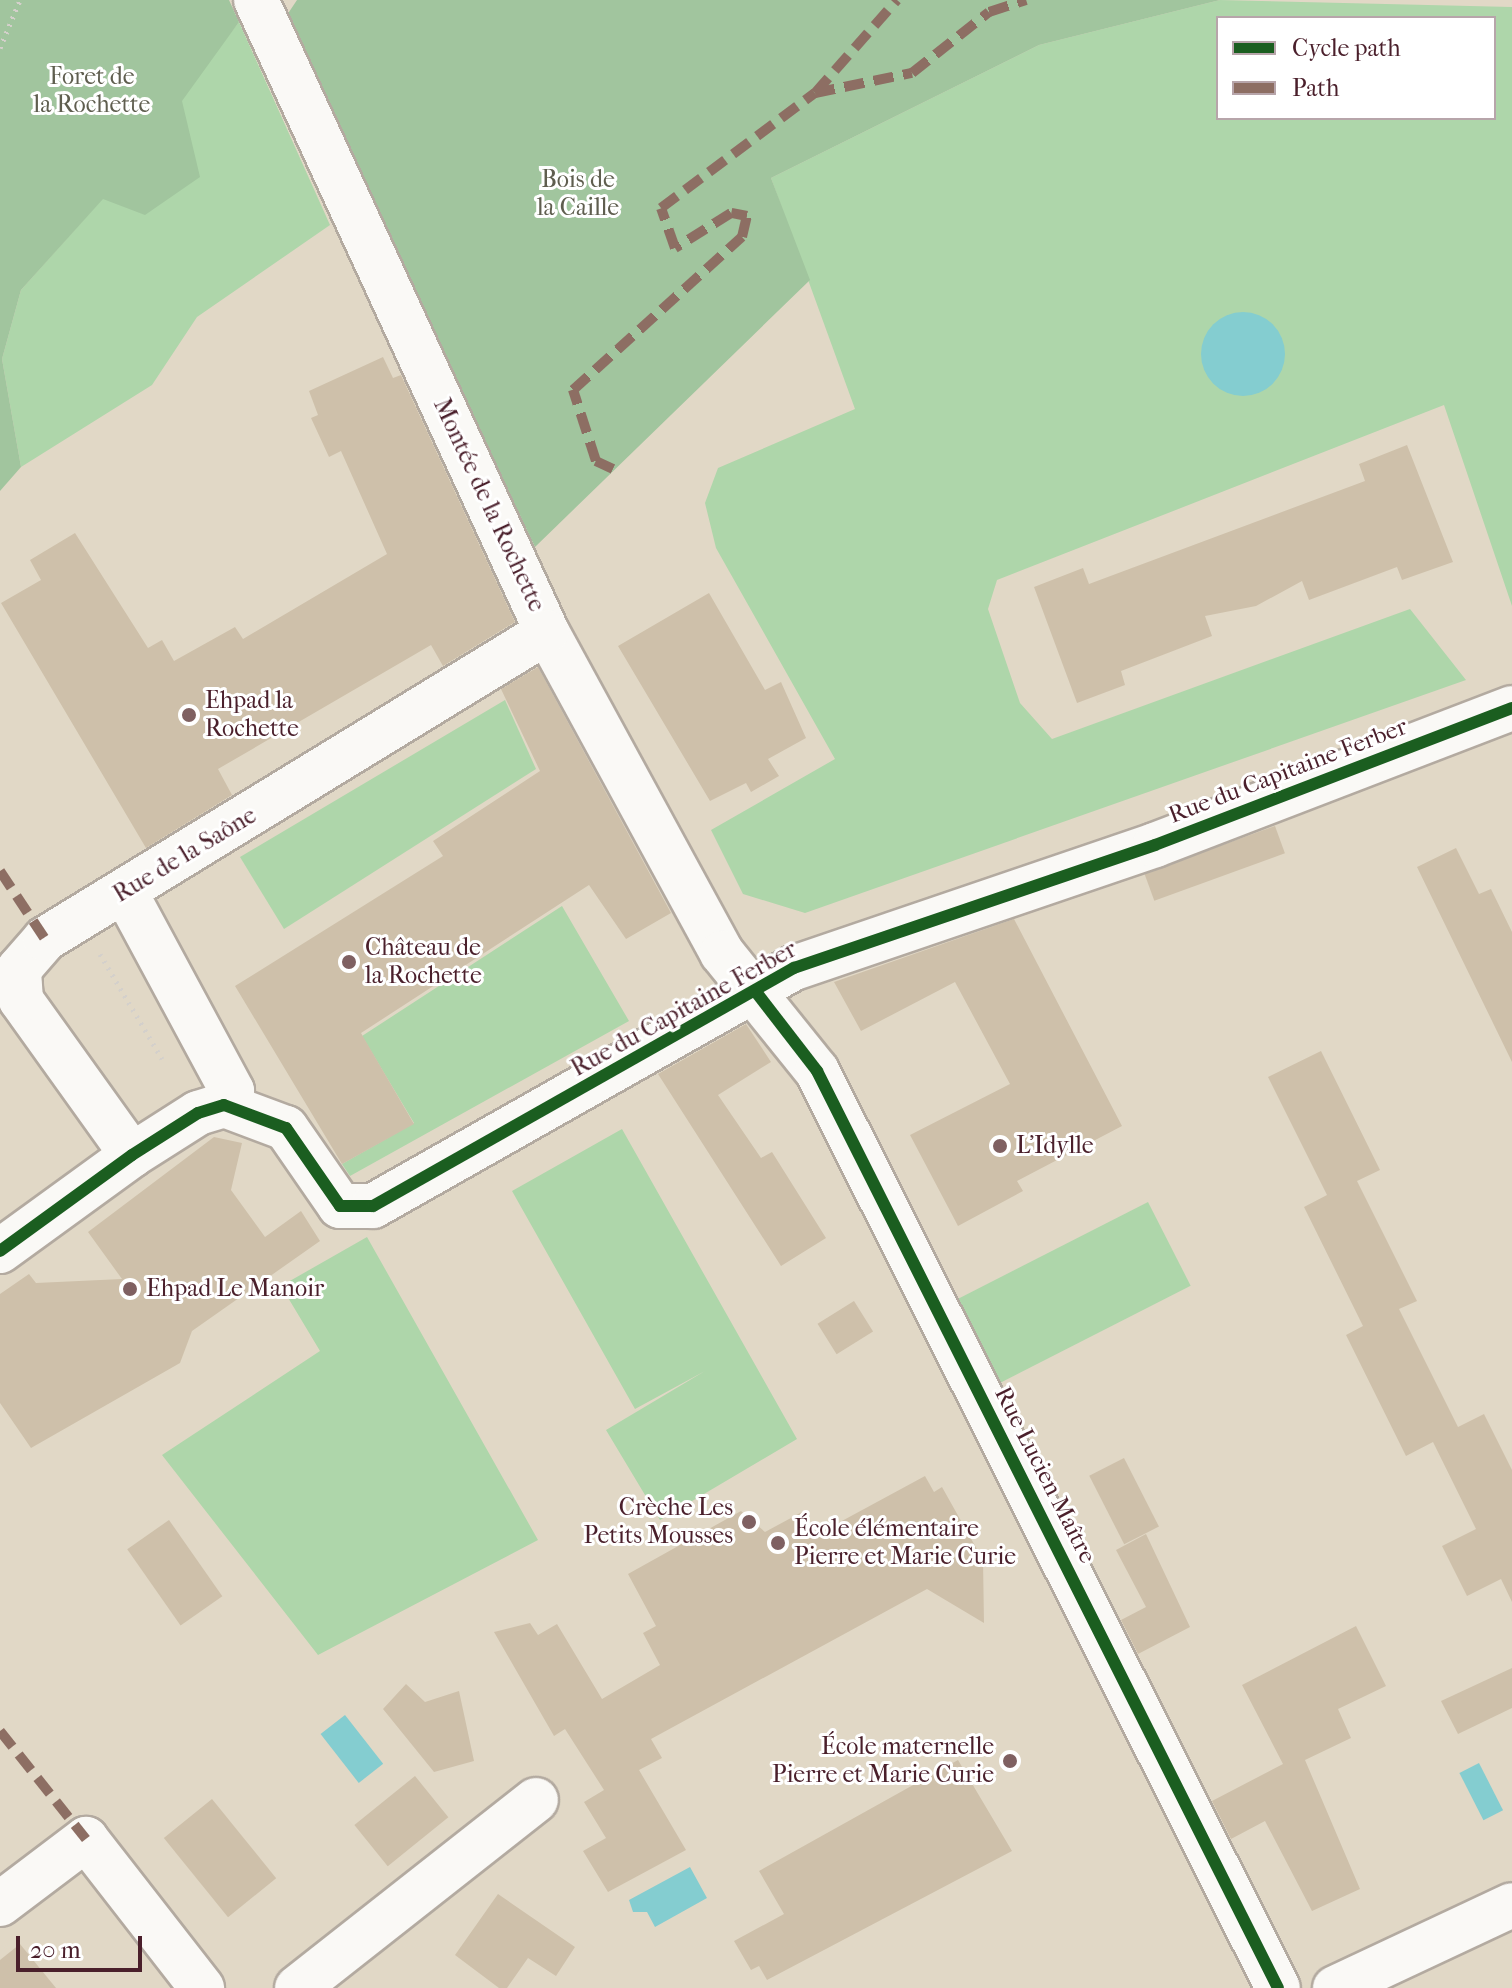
<!DOCTYPE html>
<meta charset="utf-8">
<style>
body{margin:0}
#map{position:relative;width:1512px;height:1988px;overflow:hidden;background:#e1d8c6;font-family:"IM FELL French Canon",serif}
div>[style]{position:absolute}
[style*='--x']{left:calc(var(--x)*1px);top:calc(var(--y)*1px);width:calc(var(--w)*1px);rotate:calc(var(--a)*1deg)}
.green>*{inset:0;background:#aed6aa;transform-origin:0 0}
.forest>*{inset:0;background:#a1c59e}
.water>*{inset:0;background:#84cdd0;transform-origin:0 0}
.round{border-radius:50%}
.building>*{inset:0;background:#cec0aa;transform-origin:0 0}
.path>*{height:5px;margin-top:-2.5px;transform-origin:0;background:repeating-linear-gradient(90deg,#d4d0cb 0 2px,transparent 0 8px)}
.roads{filter:drop-shadow(2px 0 #b3aaa0) drop-shadow(-2px 0 #b3aaa0) drop-shadow(0 2px #b3aaa0) drop-shadow(0 -2px #b3aaa0)}
.minor>*{height:44px;margin:-22px;padding:0 22px;transform-origin:22px;border-radius:22px;background:#faf9f6}
.quiet>*{height:10px;margin-top:-5px;transform-origin:0;background:repeating-linear-gradient(90deg,#8d6e63 0 20px,transparent 0 30px)}
.cycleway>*{height:12px;margin:-6px;padding:0 6px;transform-origin:6px;border-radius:6px;background:#1b5e20}
.dots>*{width:22px;height:22px;translate:-50% -50%;box-sizing:border-box;border:4px solid #fff;border-radius:50%}
span{translate:-50% -50%;white-space:nowrap;text-align:center;line-height:1.15;-webkit-text-stroke:6px #fff;paint-order:stroke}
.park-label{font-size:24px;color:#5f5e4f}
.street-label{font-size:24px;color:#4a1f2b}
.poi-label{font-size:24px;color:#4a1f2b}
.left{translate:0 -50%;text-align:left}
.right{translate:-100% -50%;text-align:right}
.legend{position:absolute;left:1216px;top:16px;width:280px;height:104px;box-sizing:border-box;background:#fff;border:2px solid #b7a5aa;margin:0;padding:10px 14px;list-style:none;font-size:24px;color:#4a1f2b}
.legend li{display:flex;align-items:center;gap:16px;height:40px}
.legend b{width:40px;border:2px solid #b7a5aa}
.scale{position:absolute;left:16px;top:1936px;width:126px;height:36px;box-sizing:border-box;border:4px solid #4a1f2b;border-top:0;padding-left:10px;font-size:24px;line-height:28px;white-space:nowrap;color:#4a1f2b;-webkit-text-stroke:6px #fff;paint-order:stroke}
</style>
<div id="map">
<div class="green">
<div style="clip-path:polygon(evenodd,1220px 0,1512px 7px,1512px 606px,1444px 405px,997px 580px,988px 609px,1020px 703px,1052px 739px,1410px 609px,1466px 680px,805px 913px,743px 894px,711px 830px,835px 759px,716px 548px,705px 503px,718px 468px,855px 409px,771px 178px,1039px 45px,1220px 0,1218px 18px,1494px 18px,1494px 118px,1218px 118px,1218px 18px)"></div>
<div style="clip-path:polygon(239px 22px,330px 225px,197px 317px,152px 385px,21px 467px,2px 359px,21px 290px,103px 198px)"></div>
<div style="clip-path:polygon(505px 700px,536px 769px,284px 929px,240px 857px)"></div>
<div style="clip-path:polygon(562px 906px,629px 1021px,350px 1176px,342px 1164px,414px 1123px,362px 1036px)"></div>
<div style="clip-path:polygon(622px 1129px,797px 1439px,660px 1520px,606px 1430px,705px 1371px,635px 1409px,512px 1191px)"></div>
<div style="left:1148px;top:1202px;width:94px;height:213px;rotate:63deg"></div>
<div style="clip-path:polygon(367px 1237px,538px 1540px,318px 1655px,162px 1455px,320px 1351px,281px 1286px)"></div>
</div>
<div class="forest">
<div style="clip-path:polygon(0 0,229px 0,239px 22px,182px 101px,200px 177px,145px 215px,103px 199px,21px 290px,2px 359px,21px 467px,0 491px)"></div>
<div style="clip-path:polygon(297px 0,1220px 0,1039px 45px,771px 178px,810px 280px,535px 547px,285px 18px)"></div>
</div>
<div class="water">
<div class="round" style="left:1201px;top:312px;width:84px;height:84px"></div>
<div style="left:345px;top:1715px;width:62px;height:31px;rotate:52deg"></div>
<div style="left:1479px;top:1763px;width:53px;height:22px;rotate:63deg"></div>
<div style="clip-path:polygon(690px 1867px,707px 1898px,655px 1927px,647px 1912px,633px 1912px,629px 1900px)"></div>
</div>
<div class="building">
<div style="clip-path:polygon(383px 357px,393px 378px,401px 375px,515px 622px,443px 666px,431px 645px,218px 769px,232px 795px,146px 848px,1px 603px,41px 580px,30px 560px,75px 533px,148px 648px,162px 640px,174px 661px,235px 627px,243px 639px,387px 554px,341px 451px,329px 457px,311px 418px,318px 415px,309px 391px)"></div>
<div style="clip-path:polygon(1407px 445px,1453px 562px,1402px 580px,1397px 567px,1309px 600px,1302px 581px,1256px 606px,1205px 616px,1212px 636px,1121px 671px,1125px 685px,1077px 703px,1034px 587px,1083px 568px,1089px 584px,1365px 481px,1359px 464px)"></div>
<div style="clip-path:polygon(709px 593px,765px 690px,781px 682px,806px 738px,768px 759px,779px 776px,751px 792px,746px 783px,710px 801px,618px 646px)"></div>
<div style="clip-path:polygon(538px 667px,671px 913px,626px 939px,589px 885px,361px 1033px,414px 1124px,342px 1164px,235px 986px,443px 856px,433px 841px,540px 771px,501px 689px)"></div>
<div style="left:1275px;top:826px;width:29px;height:139px;rotate:70deg"></div>
<div style="clip-path:polygon(1456px 848px,1479px 894px,1491px 889px,1512px 932px,1512px 1062px,1417px 867px)"></div>
<div style="clip-path:polygon(1014px 919px,1122px 1126px,1017px 1181px,1023px 1191px,958px 1226px,910px 1135px,1010px 1084px,955px 982px,861px 1031px,834px 982px)"></div>
<div style="clip-path:polygon(746px 1024px,771px 1062px,718px 1095px,761px 1158px,772px 1152px,826px 1238px,781px 1266px,658px 1074px)"></div>
<div style="clip-path:polygon(1321px 1051px,1380px 1170px,1357px 1181px,1417px 1301px,1399px 1309px,1458px 1427px,1484px 1414px,1512px 1470px,1512px 1602px,1501px 1579px,1467px 1596px,1442px 1546px,1476px 1529px,1433px 1442px,1406px 1456px,1346px 1335px,1363px 1326px,1304px 1207px,1327px 1195px,1268px 1077px)"></div>
<div style="clip-path:polygon(214px 1137px,242px 1143px,231px 1190px,265px 1237px,301px 1211px,320px 1241px,192px 1331px,180px 1363px,31px 1448px,0 1403px,0 1294px,29px 1274px,36px 1283px,122px 1279px,88px 1232px)"></div>
<div style="left:854px;top:1301px;width:36px;height:43px;rotate:58deg"></div>
<div style="left:1124px;top:1458px;width:77px;height:39px;rotate:63deg"></div>
<div style="clip-path:polygon(925px 1476px,934px 1492px,942px 1487px,983px 1560px,984px 1623px,927px 1589px,651px 1739px,662px 1758px,639px 1770px,686px 1850px,608px 1892px,583px 1851px,606px 1838px,584px 1802px,604px 1790px,565px 1729px,554px 1736px,494px 1632px,530px 1623px,538px 1635px,557px 1624px,602px 1699px,660px 1665px,643px 1633px,656px 1626px,628px 1574px,741px 1511px,765px 1532px,802px 1512px,816px 1535px)"></div>
<div style="left:169px;top:1520px;width:93px;height:51px;rotate:55deg"></div>
<div style="clip-path:polygon(1146px 1534px,1190px 1627px,1138px 1654px,1121px 1620px,1146px 1607px,1116px 1550px)"></div>
<div style="clip-path:polygon(1356px 1626px,1386px 1686px,1338px 1709px,1351px 1738px,1305px 1760px,1360px 1889px,1312px 1911px,1265px 1821px,1231px 1839px,1212px 1801px,1283px 1764px,1242px 1685px)"></div>
<div style="clip-path:polygon(1512px 1668px,1512px 1708px,1458px 1734px,1441px 1701px)"></div>
<div style="clip-path:polygon(406px 1684px,425px 1702px,459px 1691px,474px 1761px,434px 1772px,383px 1709px)"></div>
<div style="clip-path:polygon(958px 1760px,1012px 1851px,767px 1980px,759px 1966px,751px 1970px,734px 1941px,784px 1914px,759px 1871px)"></div>
<div style="left:415px;top:1776px;width:53px;height:78px;rotate:51deg"></div>
<div style="left:212px;top:1799px;width:102px;height:62px;rotate:51deg"></div>
<div style="clip-path:polygon(498px 1894px,575px 1947px,556px 1976px,528px 1958px,507px 1988px,499px 1988px,455px 1955px)"></div>
<div style="clip-path:polygon(20px 1944px,56px 1988px,0 1988px,0 1960px)"></div>
</div>
<div class="path">
<div style="--x:0;--y:48;--w:52;--a:-67.4"></div>
<div style="--x:100;--y:954;--w:122;--a:59.4"></div>
</div>
<div class="roads">
<div class="minor">
<div style="--x:256;--y:0;--w:696;--a:65.28"></div>
<div style="--x:547;--y:632;--w:366;--a:61.4"></div>
<div style="--x:722;--y:953;--w:151;--a:51.2"></div>
<div style="--x:817;--y:1071;--w:1026;--a:63.31"></div>
<div style="--x:125;--y:892;--w:226;--a:61.7"></div>
<div style="--x:232;--y:1091;--w:16;--a:90"></div>
<div style="--x:132;--y:1155;--w:191;--a:-125.6"></div>
<div style="--x:21;--y:1000;--w:31;--a:-94"></div>
<div style="--x:19;--y:969;--w:40;--a:-49"></div>
<div style="--x:45;--y:939;--w:588;--a:-31.45"></div>
<div style="--x:0;--y:1251;--w:163;--a:-36"></div>
<div style="--x:132;--y:1155;--w:78;--a:-32.5"></div>
<div style="--x:198;--y:1113;--w:27;--a:-17"></div>
<div style="--x:224;--y:1105;--w:66;--a:20.4"></div>
<div style="--x:286;--y:1128;--w:95;--a:55.3"></div>
<div style="--x:340;--y:1206;--w:33;--a:0"></div>
<div style="--x:373;--y:1206;--w:484;--a:-29.5"></div>
<div style="--x:794;--y:968;--w:381;--a:-18.8"></div>
<div style="--x:1155;--y:845;--w:382;--a:-21"></div>
<div style="--x:0;--y:1904;--w:108;--a:-37.1"></div>
<div style="--x:86;--y:1839;--w:189;--a:52.1"></div>
<div style="--x:297;--y:1988;--w:304;--a:-38.2"></div>
<div style="--x:1335;--y:1988;--w:195;--a:-25.1"></div>
</div>
</div>
<div class="quiet">
<div style="--x:815;--y:93;--w:99;--a:-11.7"></div>
<div style="--x:912;--y:73;--w:98;--a:-38.4"></div>
<div style="--x:989;--y:12;--w:39;--a:-18"></div>
<div style="--x:613;--y:469;--w:19;--a:-155"></div>
<div style="--x:596;--y:461;--w:75;--a:-107.9"></div>
<div style="--x:573;--y:390;--w:228;--a:-42.2"></div>
<div style="--x:742;--y:237;--w:22;--a:-77"></div>
<div style="--x:747;--y:216;--w:16;--a:-169"></div>
<div style="--x:731;--y:213;--w:66;--a:148"></div>
<div style="--x:675;--y:248;--w:42;--a:-109.3"></div>
<div style="--x:661;--y:208;--w:192;--a:-36.8"></div>
<div style="--x:815;--y:93;--w:124;--a:-48.6"></div>
<div style="--x:0;--y:871;--w:82;--a:56.5"></div>
<div style="--x:0;--y:1731;--w:138;--a:51.5"></div>
</div>
<div class="cycleway">
<div style="--x:756;--y:992;--w:100;--a:52.3"></div>
<div style="--x:817;--y:1071;--w:1026;--a:63.31"></div>
<div style="--x:0;--y:1251;--w:163;--a:-36"></div>
<div style="--x:132;--y:1155;--w:78;--a:-32.5"></div>
<div style="--x:198;--y:1113;--w:27;--a:-17"></div>
<div style="--x:224;--y:1105;--w:66;--a:20.4"></div>
<div style="--x:286;--y:1128;--w:95;--a:55.3"></div>
<div style="--x:340;--y:1206;--w:33;--a:0"></div>
<div style="--x:373;--y:1206;--w:484;--a:-29.5"></div>
<div style="--x:794;--y:968;--w:381;--a:-18.8"></div>
<div style="--x:1155;--y:845;--w:382;--a:-21"></div>
</div>
<div class="dots">
<div style="left:189px;top:715px;background:#7f6061"></div>
<div style="left:349px;top:962px;background:#7f6061"></div>
<div style="left:1000px;top:1146px;background:#7f6061"></div>
<div style="left:130px;top:1289px;background:#7f6061"></div>
<div style="left:749px;top:1522px;background:#7f6061"></div>
<div style="left:778px;top:1543px;background:#7f6061"></div>
<div style="left:1010px;top:1761px;background:#7f6061"></div>
</div>
<div class="park-label">
<span style="left:92px;top:91px">Foret de<br>la Rochette</span>
<span style="left:578px;top:194px">Bois de<br>la Caille</span>
</div>
<div class="street-label">
<span style="left:489px;top:505px;rotate:65deg">Montée de la Rochette</span>
<span style="left:1288px;top:771px;rotate:-21deg">Rue du Capitaine Ferber</span>
<span style="left:185px;top:855px;rotate:-31deg">Rue de la Saône</span>
<span style="left:684px;top:1009px;rotate:-29deg">Rue du Capitaine Ferber</span>
<span style="left:1045px;top:1475px;rotate:63deg">Rue Lucien Maître</span>
</div>
<div class="poi-label">
<span class="left" style="left:205px;top:715px">Ehpad la<br>Rochette</span>
<span class="left" style="left:365px;top:962px">Château de<br>la Rochette</span>
<span class="left" style="left:1016px;top:1146px">L'Idylle</span>
<span class="left" style="left:146px;top:1289px">Ehpad Le Manoir</span>
<span class="right" style="left:733px;top:1522px">Crèche Les<br>Petits Mousses</span>
<span class="left" style="left:794px;top:1543px">École élémentaire<br>Pierre et Marie Curie</span>
<span class="right" style="left:994px;top:1761px">École maternelle<br>Pierre et Marie Curie</span>
</div>
<ul class="legend">
<li><b style="height:10px;background:#1b5e20"></b>Cycle path</li>
<li><b style="height:10px;background:#8d6e63"></b>Path</li>
</ul>
<div class="scale">20 m</div>
</div>
